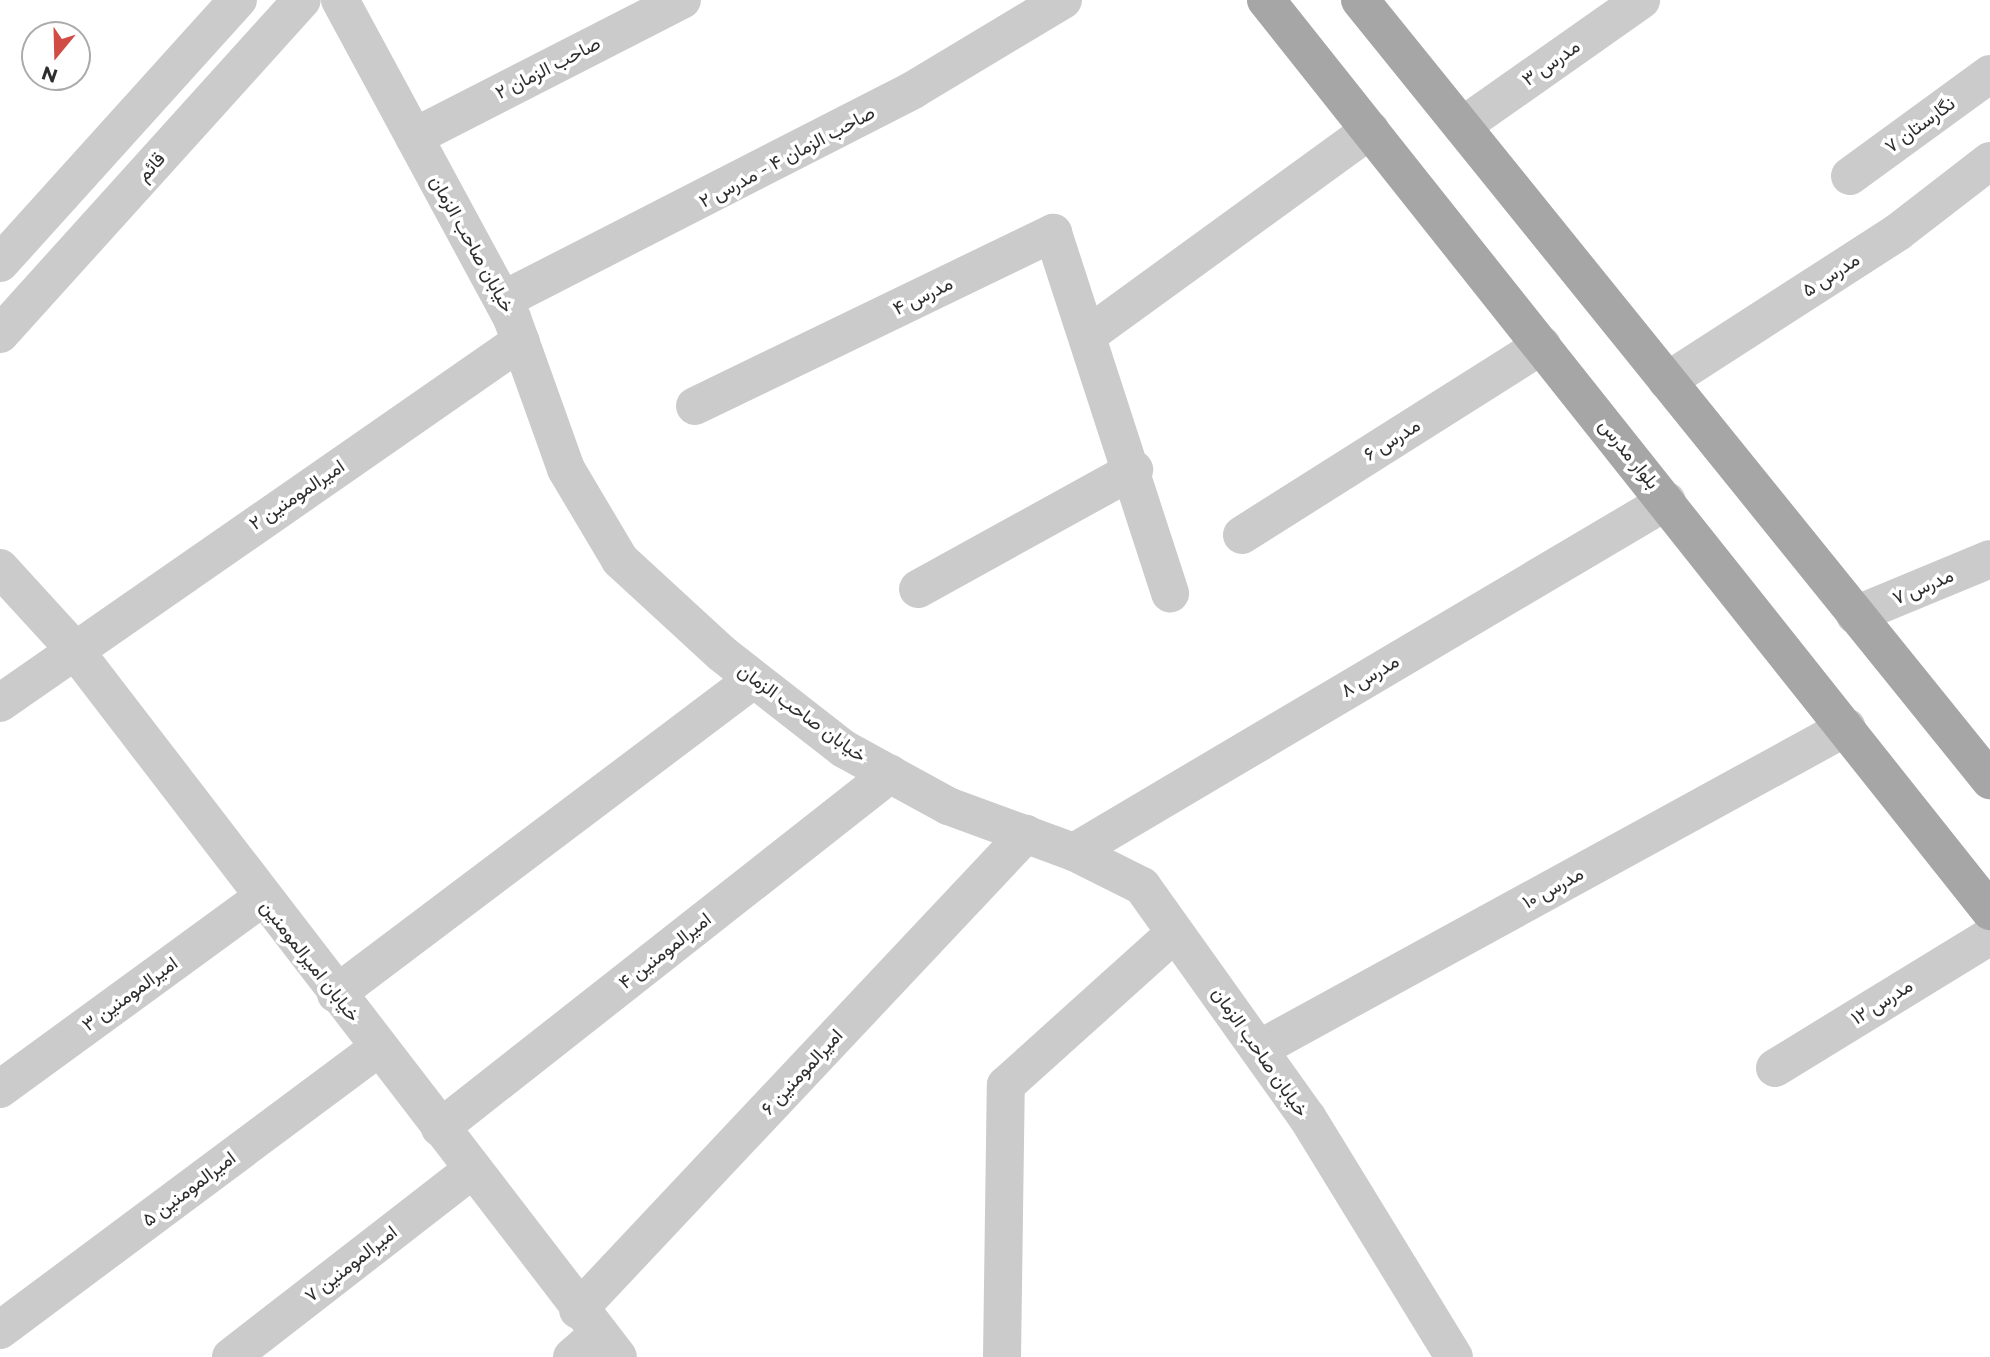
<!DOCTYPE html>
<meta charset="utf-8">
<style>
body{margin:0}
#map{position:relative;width:1990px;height:1357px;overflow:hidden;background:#fff;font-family:Montserrat,Vazirmatn,sans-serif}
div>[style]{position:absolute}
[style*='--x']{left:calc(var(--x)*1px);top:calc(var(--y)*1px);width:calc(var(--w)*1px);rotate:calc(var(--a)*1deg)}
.minor>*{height:38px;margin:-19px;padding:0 19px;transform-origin:19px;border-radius:19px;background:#cbcbcb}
.major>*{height:38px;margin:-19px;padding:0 19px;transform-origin:19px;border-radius:19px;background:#a6a6a6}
span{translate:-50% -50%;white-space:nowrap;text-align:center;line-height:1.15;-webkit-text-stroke:7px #fff;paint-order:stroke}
.street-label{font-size:19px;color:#2e2e2e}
.north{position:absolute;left:21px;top:21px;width:70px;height:70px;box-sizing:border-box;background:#fff;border:2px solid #ababab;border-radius:50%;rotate:199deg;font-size:19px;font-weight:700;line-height:28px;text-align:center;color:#2e2e2e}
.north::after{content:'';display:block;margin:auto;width:24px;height:32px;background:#d04c45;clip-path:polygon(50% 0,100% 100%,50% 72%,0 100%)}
</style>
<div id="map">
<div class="minor">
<div style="--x:340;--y:0;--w:362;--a:61.6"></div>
<div style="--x:512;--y:318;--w:160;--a:70.3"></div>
<div style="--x:566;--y:469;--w:106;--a:59.3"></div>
<div style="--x:620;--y:560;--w:137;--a:42.6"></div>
<div style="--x:721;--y:653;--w:156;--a:38"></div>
<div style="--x:844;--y:749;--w:119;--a:28.7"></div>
<div style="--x:948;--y:806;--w:134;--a:20.1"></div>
<div style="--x:1074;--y:852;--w:76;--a:26.6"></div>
<div style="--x:1142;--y:886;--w:284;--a:54.5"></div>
<div style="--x:1307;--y:1117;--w:281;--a:58.5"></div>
<div style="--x:1462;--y:126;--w:219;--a:-35.1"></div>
<div style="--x:414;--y:137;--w:301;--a:-27.1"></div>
<div style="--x:1850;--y:176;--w:173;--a:-36.1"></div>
<div style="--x:0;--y:263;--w:355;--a:-47.9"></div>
<div style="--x:503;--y:300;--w:461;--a:-27.1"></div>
<div style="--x:913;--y:90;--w:175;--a:-31"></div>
<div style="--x:0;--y:334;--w:450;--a:-47.9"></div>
<div style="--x:1088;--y:335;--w:349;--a:-36"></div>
<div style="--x:1667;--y:381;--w:275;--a:-32.8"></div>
<div style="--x:1898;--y:232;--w:116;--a:-37.7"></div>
<div style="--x:695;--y:406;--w:398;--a:-25.8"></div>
<div style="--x:1053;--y:233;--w:379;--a:72"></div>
<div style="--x:1242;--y:535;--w:355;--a:-32.3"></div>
<div style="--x:0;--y:568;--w:108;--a:47.6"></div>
<div style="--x:73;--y:648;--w:894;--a:52.45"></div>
<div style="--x:918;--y:589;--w:247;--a:-28.9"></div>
<div style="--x:1855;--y:615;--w:146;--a:-22.5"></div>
<div style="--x:0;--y:703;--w:634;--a:-34.79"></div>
<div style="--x:1074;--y:852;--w:689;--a:-30.62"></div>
<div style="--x:336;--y:994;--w:523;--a:-37"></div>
<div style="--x:1259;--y:1049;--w:670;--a:-28.71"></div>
<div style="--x:1775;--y:1068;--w:252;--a:-31.5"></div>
<div style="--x:0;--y:1089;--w:323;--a:-36.1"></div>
<div style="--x:440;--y:1128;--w:573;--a:-38.19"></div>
<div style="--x:578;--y:1310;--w:654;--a:-46.74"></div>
<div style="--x:0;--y:1330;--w:472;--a:-36.7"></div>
<div style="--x:231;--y:1357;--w:305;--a:-37.8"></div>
<div style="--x:572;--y:1357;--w:35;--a:-41"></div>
<div style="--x:1002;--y:1357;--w:272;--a:-89.2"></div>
<div style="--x:1006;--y:1085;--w:227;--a:-42"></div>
</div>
<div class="major">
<div style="--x:1266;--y:0;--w:1164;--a:51.52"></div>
<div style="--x:1360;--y:0;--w:1003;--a:51.07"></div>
</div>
<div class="street-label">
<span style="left:1551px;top:63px;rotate:-35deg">مدرس ۳</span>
<span style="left:548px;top:68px;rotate:-27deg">صاحب الزمان ۲</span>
<span style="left:1920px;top:125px;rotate:-36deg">نگارستان ۷</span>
<span style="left:787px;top:157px;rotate:-28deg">صاحب الزمان ۴ - مدرس ۲</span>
<span style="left:151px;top:167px;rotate:-48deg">قائم</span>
<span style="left:472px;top:244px;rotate:61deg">خیابان صاحب الزمان</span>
<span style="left:1831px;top:275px;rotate:-33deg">مدرس ۵</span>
<span style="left:923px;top:296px;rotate:-26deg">مدرس ۴</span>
<span style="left:1392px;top:440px;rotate:-32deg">مدرس ۶</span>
<span style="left:1629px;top:454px;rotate:51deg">بلوار مدرس</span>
<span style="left:297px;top:495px;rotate:-34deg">امیرالمومنین ۲</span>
<span style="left:1923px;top:587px;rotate:-23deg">مدرس ۷</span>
<span style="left:1370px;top:676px;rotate:-31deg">مدرس ۸</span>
<span style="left:802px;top:713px;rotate:36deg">خیابان صاحب الزمان</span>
<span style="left:1553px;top:888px;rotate:-29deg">مدرس ۱۰</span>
<span style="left:665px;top:951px;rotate:-38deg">امیرالمومنین ۴</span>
<span style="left:310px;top:961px;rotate:52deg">خیابان امیرالمومنین</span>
<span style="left:130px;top:994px;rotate:-36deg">امیرالمومنین ۳</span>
<span style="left:1882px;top:1002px;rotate:-32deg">مدرس ۱۲</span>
<span style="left:1260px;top:1052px;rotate:55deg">خیابان صاحب الزمان</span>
<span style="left:802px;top:1072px;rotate:-47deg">امیرالمومنین ۶</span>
<span style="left:189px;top:1189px;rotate:-37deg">امیرالمومنین ۵</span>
<span style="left:351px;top:1264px;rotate:-38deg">امیرالمومنین ۷</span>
</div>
<div class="north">N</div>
</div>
